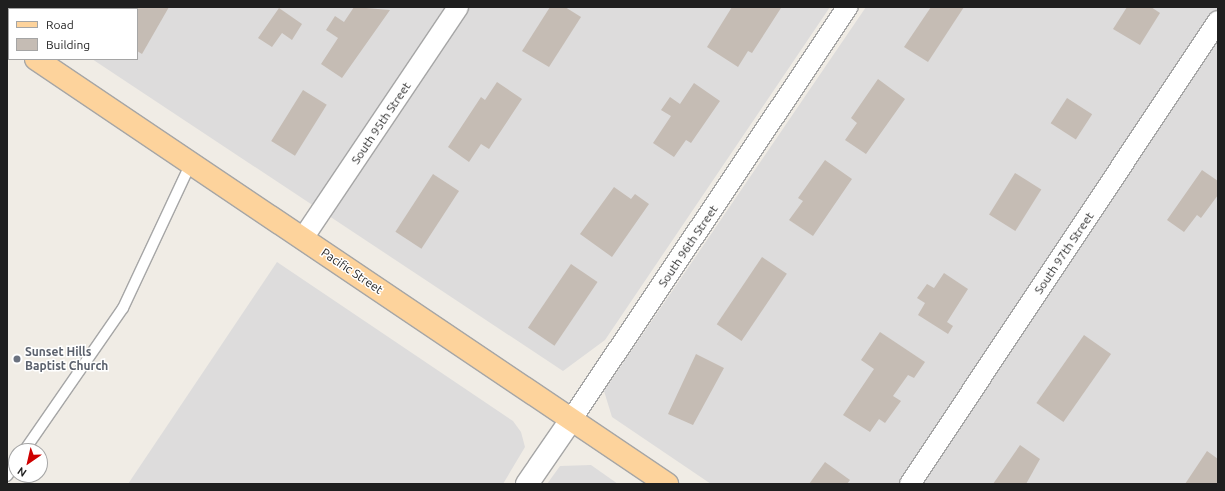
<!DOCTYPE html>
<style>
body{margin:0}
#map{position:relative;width:1225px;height:491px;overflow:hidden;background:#f0ece5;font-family:Ubuntu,sans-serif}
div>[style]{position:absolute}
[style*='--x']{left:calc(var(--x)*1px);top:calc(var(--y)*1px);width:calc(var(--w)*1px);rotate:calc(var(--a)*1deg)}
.residential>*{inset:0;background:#dddcdc}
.building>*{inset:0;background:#c5bcb4;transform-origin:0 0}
.roads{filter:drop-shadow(1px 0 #a6a6a6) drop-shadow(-1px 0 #a6a6a6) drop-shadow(0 1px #a6a6a6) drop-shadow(0 -1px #a6a6a6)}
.service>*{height:10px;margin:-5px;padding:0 5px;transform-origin:5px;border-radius:5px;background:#fff}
.minor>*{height:20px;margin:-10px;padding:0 10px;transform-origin:10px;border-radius:10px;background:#fff}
.tertiary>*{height:22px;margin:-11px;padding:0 11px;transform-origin:11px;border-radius:11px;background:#fff}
.primary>*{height:22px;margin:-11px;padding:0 11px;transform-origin:11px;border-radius:11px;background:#fdd39c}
.dots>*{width:11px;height:11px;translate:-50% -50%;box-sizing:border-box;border:2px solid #fff;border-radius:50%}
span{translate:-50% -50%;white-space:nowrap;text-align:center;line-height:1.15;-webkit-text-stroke:3px #fff;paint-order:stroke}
.street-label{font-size:12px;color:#1f1f1f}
.worship-label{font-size:12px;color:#5b616d;font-weight:700}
.left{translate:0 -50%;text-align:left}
.frame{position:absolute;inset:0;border:8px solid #1f1f1f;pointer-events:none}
.legend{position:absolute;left:8px;top:8px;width:130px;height:52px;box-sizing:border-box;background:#fff;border:1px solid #a5a5a5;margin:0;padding:5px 7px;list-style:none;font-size:12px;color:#1f1f1f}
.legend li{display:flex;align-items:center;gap:8px;height:20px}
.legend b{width:20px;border:1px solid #a5a5a5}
.north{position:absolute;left:8px;top:443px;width:40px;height:40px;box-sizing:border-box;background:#fff;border:1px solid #a5a5a5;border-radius:50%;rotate:214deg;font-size:11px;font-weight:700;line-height:16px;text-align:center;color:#1f1f1f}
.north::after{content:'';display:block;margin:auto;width:14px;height:18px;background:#ce0000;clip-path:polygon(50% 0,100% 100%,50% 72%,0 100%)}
</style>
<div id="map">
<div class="residential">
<div style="clip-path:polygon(13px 7px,830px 7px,605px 340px,563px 371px,92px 59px,137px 59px,137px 9px)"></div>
<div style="clip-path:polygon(866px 7px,1218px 7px,1218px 484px,711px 484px,612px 417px,604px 391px)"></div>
<div style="clip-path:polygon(277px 262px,513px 421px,521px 432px,525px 447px,503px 484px,128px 484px)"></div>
<div style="clip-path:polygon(591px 465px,618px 484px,547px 484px,560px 466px)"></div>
</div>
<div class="building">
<div style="clip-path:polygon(134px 7px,169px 7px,142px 54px,137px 51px)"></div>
<div style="clip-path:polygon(354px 7px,390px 10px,342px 78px,321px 64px,338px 38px,326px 30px,335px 16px,344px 22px)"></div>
<div style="clip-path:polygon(550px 7px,565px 7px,581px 17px,549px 67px,522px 51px)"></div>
<div style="clip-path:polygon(732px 7px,781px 8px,752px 53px,748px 51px,738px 67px,707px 47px)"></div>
<div style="clip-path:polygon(931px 7px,964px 7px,928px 62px,904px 47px)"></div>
<div style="clip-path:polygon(1127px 7px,1151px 7px,1160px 13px,1140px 45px,1113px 29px)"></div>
<div style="clip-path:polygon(279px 8px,302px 24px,292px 40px,282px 33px,272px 47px,258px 38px)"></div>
<div style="clip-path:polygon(878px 79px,905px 99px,866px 154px,845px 140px,857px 123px,851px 118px)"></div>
<div style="clip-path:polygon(497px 82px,522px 99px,489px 149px,481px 144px,469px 162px,448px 147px,481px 97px,485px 100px)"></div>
<div style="clip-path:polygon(694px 83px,720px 101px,691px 143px,686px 140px,674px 157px,653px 143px,671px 116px,661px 110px,670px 97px,680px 104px)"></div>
<div style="left:303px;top:90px;width:28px;height:60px;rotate:32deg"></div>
<div style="left:1067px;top:98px;width:30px;height:30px;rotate:33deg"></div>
<div style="clip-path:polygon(825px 160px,852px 179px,813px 236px,789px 220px,803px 201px,798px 198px)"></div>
<div style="clip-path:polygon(1202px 170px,1218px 181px,1218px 195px,1201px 218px,1197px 215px,1184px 232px,1167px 220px)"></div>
<div style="left:1015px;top:173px;width:31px;height:49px;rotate:32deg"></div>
<div style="left:433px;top:174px;width:31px;height:69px;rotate:33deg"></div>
<div style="clip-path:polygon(614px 187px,631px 199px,635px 194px,649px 204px,612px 257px,580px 234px)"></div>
<div style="left:762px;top:257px;width:30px;height:81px;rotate:34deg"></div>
<div style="left:571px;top:264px;width:32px;height:77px;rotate:34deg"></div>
<div style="clip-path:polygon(944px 273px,968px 289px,947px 322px,953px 326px,948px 334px,918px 315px,925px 303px,917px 298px,927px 284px,934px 288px)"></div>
<div style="clip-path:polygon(880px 332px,925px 362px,914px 378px,908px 375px,893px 396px,901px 401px,885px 423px,879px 419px,870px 432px,843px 415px,874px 369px,861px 360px)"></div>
<div style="left:1084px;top:335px;width:33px;height:83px;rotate:35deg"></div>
<div style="clip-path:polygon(696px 354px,724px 368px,693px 425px,668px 414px)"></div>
<div style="clip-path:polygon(1020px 445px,1040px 459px,1026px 484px,993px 484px)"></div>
<div style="clip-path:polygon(1207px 451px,1218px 459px,1218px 484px,1185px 484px)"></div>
<div style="clip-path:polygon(825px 462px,850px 480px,847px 484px,809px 484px)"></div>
</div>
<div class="roads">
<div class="service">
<div style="--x:24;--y:451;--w:174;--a:-55.3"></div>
<div style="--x:123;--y:308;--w:160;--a:-64.9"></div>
<div style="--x:7;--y:476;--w:16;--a:-55"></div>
</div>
<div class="minor">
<div style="--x:53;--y:9;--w:3;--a:-45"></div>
<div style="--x:303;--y:238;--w:278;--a:-56.1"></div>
<div style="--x:571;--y:420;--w:497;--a:-56.2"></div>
<div style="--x:910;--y:484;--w:556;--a:-56.37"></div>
</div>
<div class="tertiary">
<div style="--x:527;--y:484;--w:78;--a:-55.5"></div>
</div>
<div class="primary">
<div style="--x:7;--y:40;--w:2;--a:27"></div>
<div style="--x:36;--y:59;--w:761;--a:33.96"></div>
</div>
</div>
<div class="dots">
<div style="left:17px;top:359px;background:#6b7280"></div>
</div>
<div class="street-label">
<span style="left:381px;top:123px;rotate:-56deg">South 95th Street</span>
<span style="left:688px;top:246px;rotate:-56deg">South 96th Street</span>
<span style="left:1064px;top:253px;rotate:-56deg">South 97th Street</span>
<span style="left:352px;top:271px;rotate:34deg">Pacific Street</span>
</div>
<div class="worship-label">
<span class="left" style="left:25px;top:359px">Sunset Hills<br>Baptist Church</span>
</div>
<div class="frame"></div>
<ul class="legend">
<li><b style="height:5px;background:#fdd39c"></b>Road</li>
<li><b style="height:11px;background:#c5bcb4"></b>Building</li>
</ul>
<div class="north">N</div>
</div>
